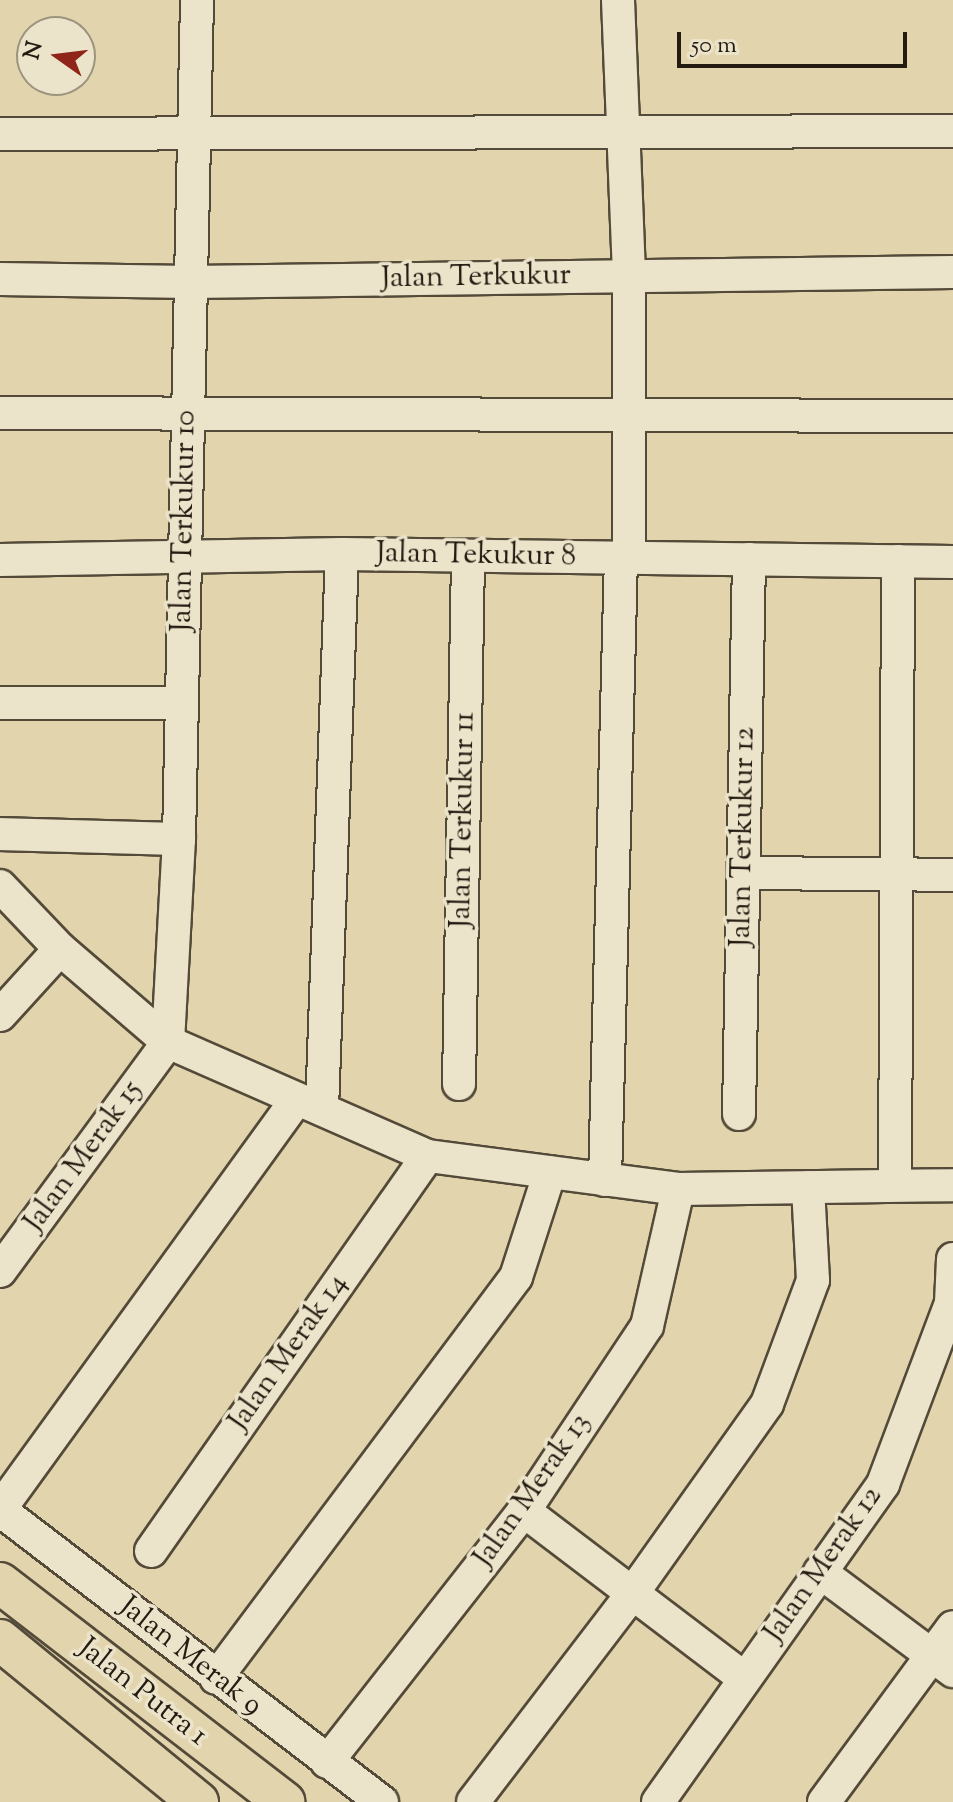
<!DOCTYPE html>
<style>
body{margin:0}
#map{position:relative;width:953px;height:1802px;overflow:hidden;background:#e2d5ad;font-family:"Sorts Mill Goudy",serif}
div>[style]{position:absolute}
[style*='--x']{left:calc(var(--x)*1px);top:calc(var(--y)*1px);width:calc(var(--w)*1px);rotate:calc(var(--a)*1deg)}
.roads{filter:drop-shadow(2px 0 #544a39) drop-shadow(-2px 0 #544a39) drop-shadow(0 2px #544a39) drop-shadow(0 -2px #544a39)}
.minor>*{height:32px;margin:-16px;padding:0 16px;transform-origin:16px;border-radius:16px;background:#ece4ca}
.major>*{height:40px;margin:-20px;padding:0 20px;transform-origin:20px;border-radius:20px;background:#e2d5ad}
span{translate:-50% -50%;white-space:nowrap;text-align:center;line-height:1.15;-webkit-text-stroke:7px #ece4ca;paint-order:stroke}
.street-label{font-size:30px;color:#241b12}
.north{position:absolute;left:16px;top:16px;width:80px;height:80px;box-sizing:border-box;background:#ece4ca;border:2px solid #9c9480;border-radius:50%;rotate:284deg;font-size:22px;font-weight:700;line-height:32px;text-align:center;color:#241b12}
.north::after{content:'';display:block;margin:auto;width:28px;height:36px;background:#8f2418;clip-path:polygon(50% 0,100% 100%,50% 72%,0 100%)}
.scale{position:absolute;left:677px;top:32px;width:230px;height:36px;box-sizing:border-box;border:4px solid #241b12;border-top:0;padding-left:10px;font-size:24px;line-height:28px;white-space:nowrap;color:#241b12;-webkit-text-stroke:6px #ece4ca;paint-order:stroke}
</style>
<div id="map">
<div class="roads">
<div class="minor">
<div style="--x:618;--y:0;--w:276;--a:87.7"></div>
<div style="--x:629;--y:276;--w:282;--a:90"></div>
<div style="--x:0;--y:134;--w:953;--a:-0.18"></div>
<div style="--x:0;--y:279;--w:190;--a:0.9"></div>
<div style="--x:190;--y:282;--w:763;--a:-0.75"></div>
<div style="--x:0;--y:413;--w:953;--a:0.18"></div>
<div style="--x:0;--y:560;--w:342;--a:-1"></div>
<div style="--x:342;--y:554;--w:611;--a:0.75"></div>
<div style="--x:0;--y:703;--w:181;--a:0"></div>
<div style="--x:0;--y:834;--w:179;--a:1.6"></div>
<div style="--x:744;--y:873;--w:209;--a:0.5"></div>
<div style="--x:0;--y:886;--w:87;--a:46.4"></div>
<div style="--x:60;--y:949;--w:143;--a:40.7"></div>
<div style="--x:168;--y:1042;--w:284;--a:23.7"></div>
<div style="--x:428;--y:1156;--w:252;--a:7.5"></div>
<div style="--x:678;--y:1189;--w:275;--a:-0.8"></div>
<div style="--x:0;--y:1015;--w:89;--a:-47.7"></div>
<div style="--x:168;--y:1042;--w:203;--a:-86.9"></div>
<div style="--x:179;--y:839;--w:839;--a:-88.77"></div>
<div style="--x:459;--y:1084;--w:528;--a:-89.02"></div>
<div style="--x:322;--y:1109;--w:555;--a:-87.94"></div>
<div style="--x:739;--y:1114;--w:555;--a:-88.97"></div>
<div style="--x:605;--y:1180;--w:622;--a:-88.53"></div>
<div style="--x:895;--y:1185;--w:624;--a:-89.72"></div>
<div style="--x:0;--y:1271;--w:284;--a:-53.7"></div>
<div style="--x:0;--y:1509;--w:506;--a:-54.08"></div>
<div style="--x:0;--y:1510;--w:481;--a:37.4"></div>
<div style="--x:524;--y:1511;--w:275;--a:37.2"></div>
<div style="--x:151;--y:1551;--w:482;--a:-55"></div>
<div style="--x:820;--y:1572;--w:166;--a:36.7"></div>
<div style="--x:216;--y:1678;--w:501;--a:-53.2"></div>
<div style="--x:516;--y:1277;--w:110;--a:-72.1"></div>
<div style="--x:327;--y:1762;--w:319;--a:-51.9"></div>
<div style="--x:524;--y:1511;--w:222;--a:-56.4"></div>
<div style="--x:647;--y:1326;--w:140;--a:-77.2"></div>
<div style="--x:473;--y:1802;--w:262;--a:-52.6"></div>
<div style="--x:632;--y:1594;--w:233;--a:-54.6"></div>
<div style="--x:767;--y:1404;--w:132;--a:-69.6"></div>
<div style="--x:813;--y:1280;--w:93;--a:-93.1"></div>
<div style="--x:658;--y:1802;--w:390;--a:-54.7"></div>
<div style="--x:883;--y:1484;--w:193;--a:-69.4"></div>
<div style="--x:951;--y:1303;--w:44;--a:-87.4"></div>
<div style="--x:824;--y:1802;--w:217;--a:-53.6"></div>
</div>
<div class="major">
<div style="--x:0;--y:1583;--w:359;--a:37.6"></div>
<div style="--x:0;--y:1640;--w:256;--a:39.3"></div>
</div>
</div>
<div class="street-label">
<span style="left:476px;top:278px;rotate:-1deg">Jalan Terkukur</span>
<span style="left:185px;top:521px;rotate:-89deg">Jalan Terkukur 10</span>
<span style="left:476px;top:556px;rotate:1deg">Jalan Tekukur 8</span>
<span style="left:464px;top:820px;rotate:-89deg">Jalan Terkukur 11</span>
<span style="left:744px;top:837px;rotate:-89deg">Jalan Terkukur 12</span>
<span style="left:84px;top:1157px;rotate:-54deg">Jalan Merak 15</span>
<span style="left:289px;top:1353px;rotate:-55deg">Jalan Merak 14</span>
<span style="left:533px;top:1491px;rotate:-55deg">Jalan Merak 13</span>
<span style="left:824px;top:1565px;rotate:-55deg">Jalan Merak 12</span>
<span style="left:190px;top:1657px;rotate:38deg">Jalan Merak 9</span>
<span style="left:142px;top:1693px;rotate:38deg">Jalan Putra 1</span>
</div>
<div class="north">N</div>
<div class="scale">50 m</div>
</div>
